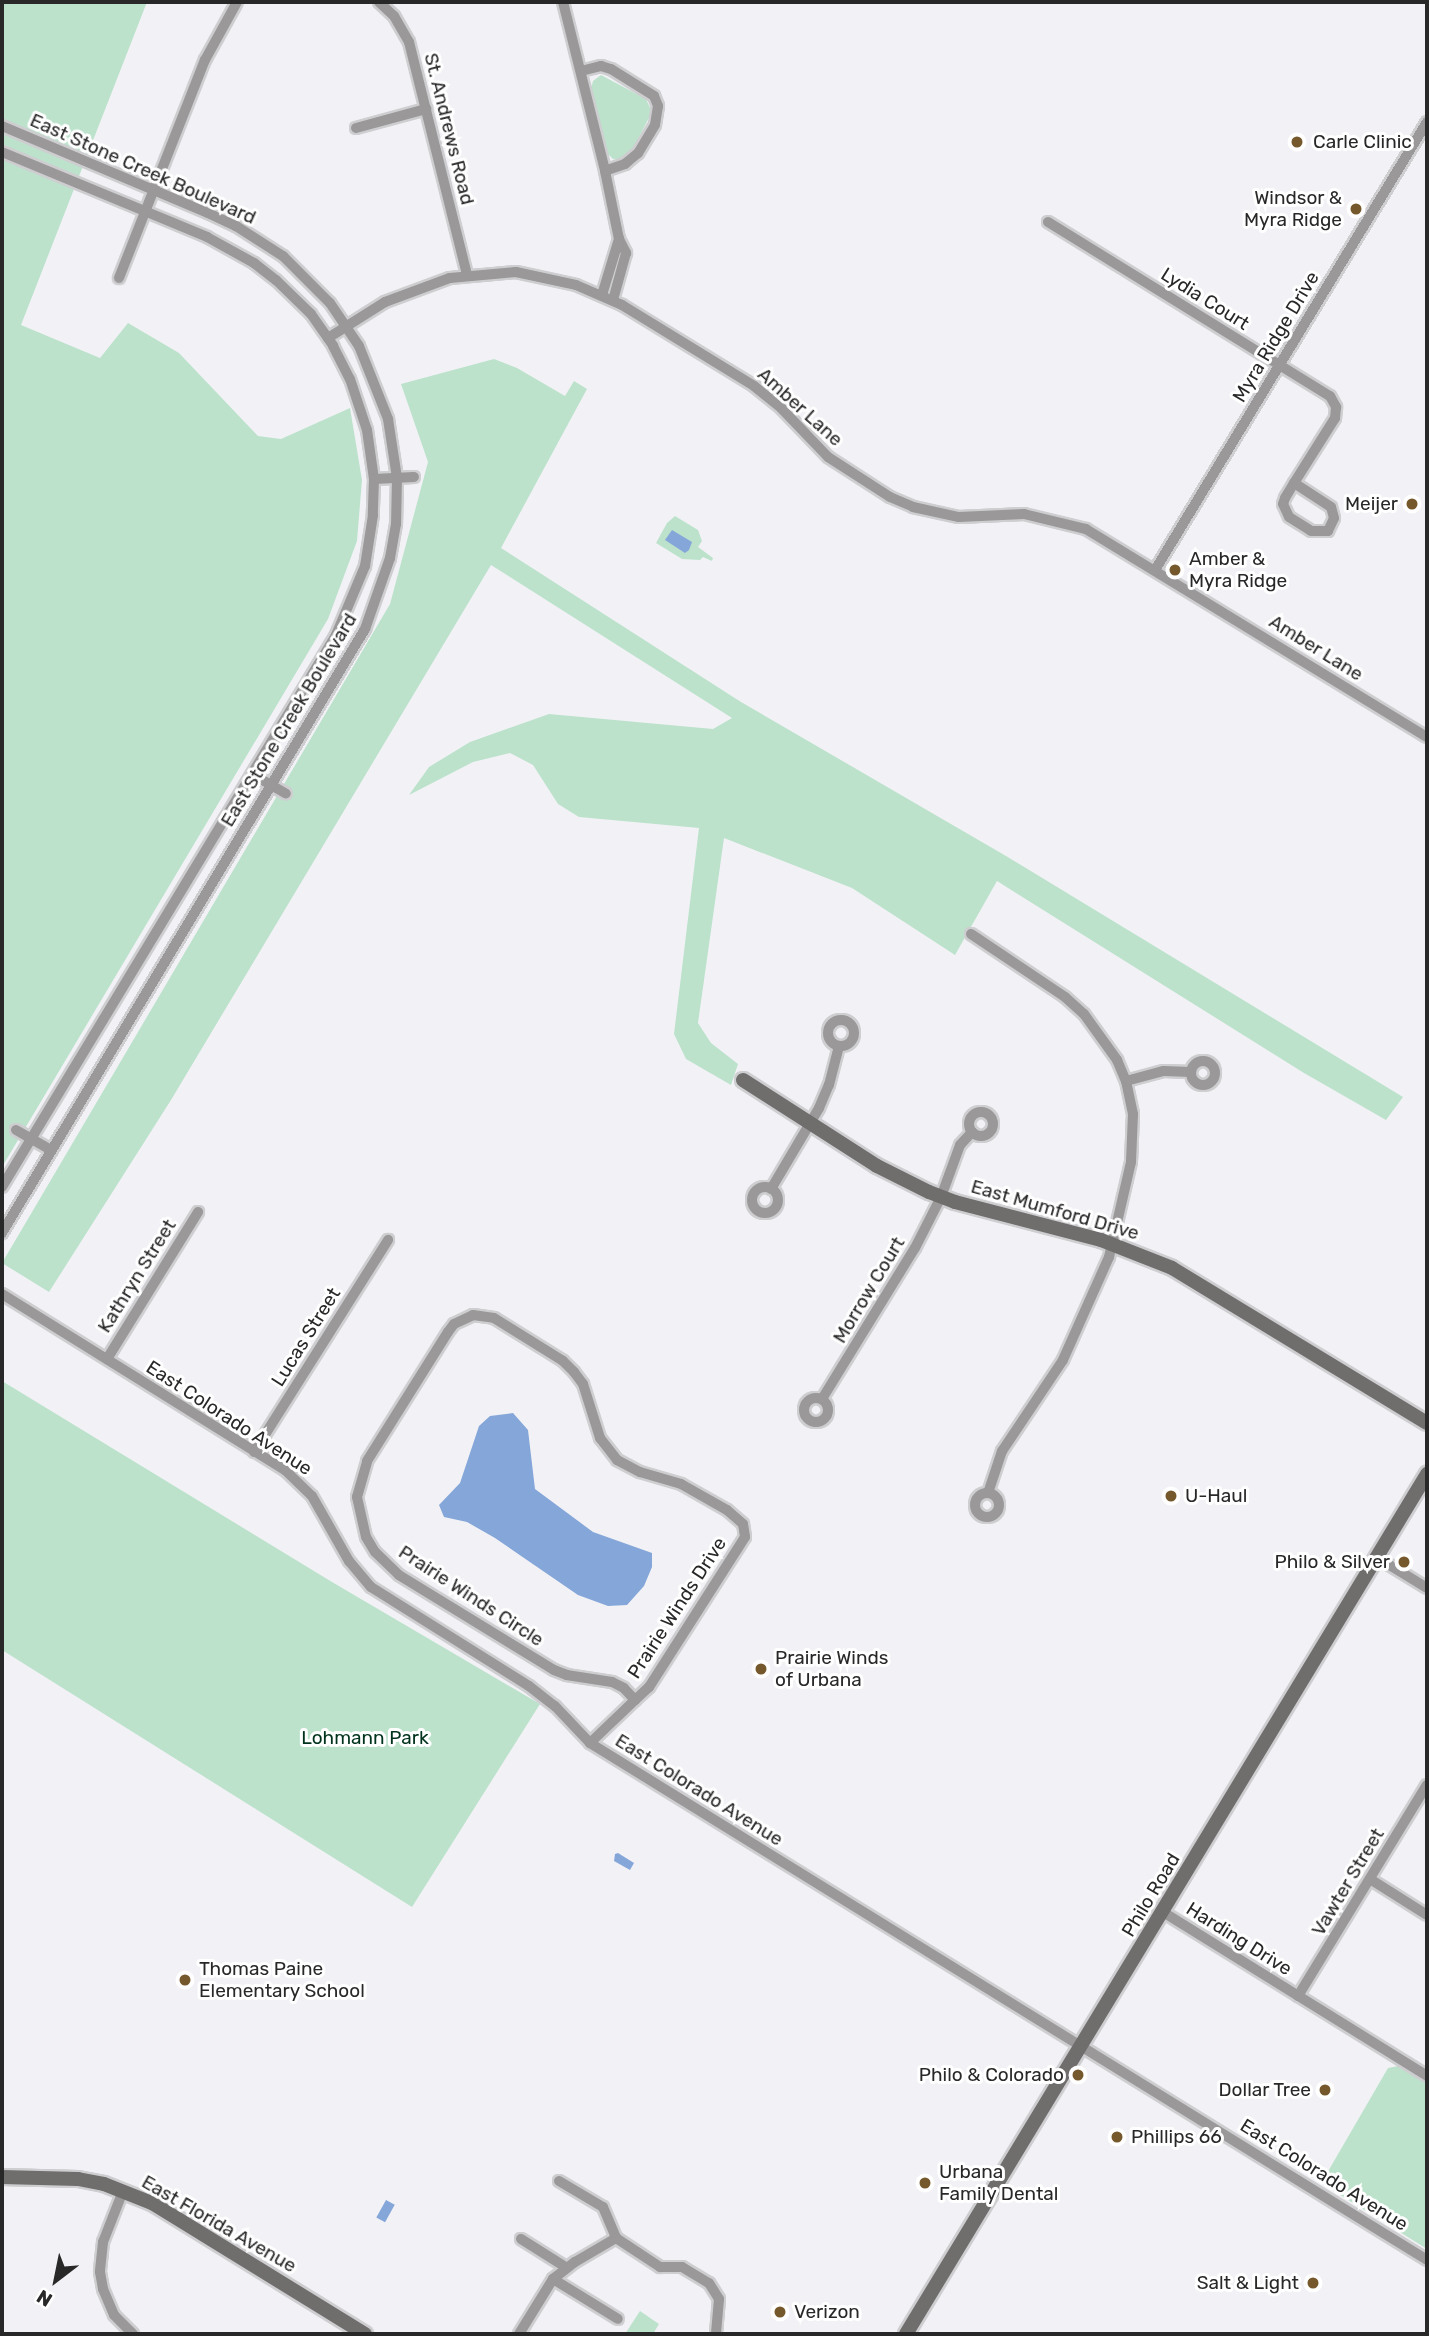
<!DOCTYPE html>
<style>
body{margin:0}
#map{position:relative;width:1429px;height:2336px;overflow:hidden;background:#f2f2f6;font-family:Rubik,sans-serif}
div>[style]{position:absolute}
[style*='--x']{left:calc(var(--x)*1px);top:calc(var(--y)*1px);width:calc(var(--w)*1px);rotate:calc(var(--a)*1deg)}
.green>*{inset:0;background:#bce2cc}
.water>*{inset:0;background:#85a6d8;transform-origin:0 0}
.roads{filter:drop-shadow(2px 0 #ceced1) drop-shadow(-2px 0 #ceced1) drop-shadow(0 2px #ceced1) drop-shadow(0 -2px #ceced1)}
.street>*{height:10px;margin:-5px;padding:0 5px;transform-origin:5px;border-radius:5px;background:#9a9898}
.street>.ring{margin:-5px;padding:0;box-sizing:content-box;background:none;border:10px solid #9a9898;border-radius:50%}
.secondary>*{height:14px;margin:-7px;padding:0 7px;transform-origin:7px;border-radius:7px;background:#706d6d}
.dots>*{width:19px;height:19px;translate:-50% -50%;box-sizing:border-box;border:4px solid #fff;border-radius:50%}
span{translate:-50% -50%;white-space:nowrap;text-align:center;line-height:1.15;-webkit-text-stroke:6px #fff;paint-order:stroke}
.street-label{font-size:19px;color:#282829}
.poi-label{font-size:19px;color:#282829}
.left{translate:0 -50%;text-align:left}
.right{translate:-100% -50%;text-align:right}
.park-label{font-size:19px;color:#00331d}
.frame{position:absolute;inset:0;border:4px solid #282829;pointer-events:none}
.north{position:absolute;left:21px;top:2245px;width:70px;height:70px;-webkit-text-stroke:5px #fff;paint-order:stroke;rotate:212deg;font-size:19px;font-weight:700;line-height:28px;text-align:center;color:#282829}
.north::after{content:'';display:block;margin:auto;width:24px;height:32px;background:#282829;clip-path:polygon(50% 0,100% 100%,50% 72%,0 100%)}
</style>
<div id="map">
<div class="green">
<div style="clip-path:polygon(2px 2px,147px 2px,21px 325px,100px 358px,128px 323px,179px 353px,258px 436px,281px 439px,350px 408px,362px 480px,357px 541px,328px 619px,2px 1167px)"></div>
<div style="clip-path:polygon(601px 75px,646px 99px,652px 112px,632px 151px,620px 160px,613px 159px,608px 154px,591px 88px,593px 81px)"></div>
<div style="clip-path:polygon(494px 359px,517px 368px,565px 396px,574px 381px,587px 389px,501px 548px,741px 702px,1006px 856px,1403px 1097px,1386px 1120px,1304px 1073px,997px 881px,955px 955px,852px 888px,724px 838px,698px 1023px,711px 1043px,738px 1064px,731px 1085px,686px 1059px,674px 1034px,699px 828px,579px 817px,558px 804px,533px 765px,510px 753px,473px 762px,409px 795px,429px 767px,470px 742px,549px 714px,713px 729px,732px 718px,491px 565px,171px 1100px,49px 1292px,2px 1263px,390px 604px,428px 462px,401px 384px)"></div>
<div style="clip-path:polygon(675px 516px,698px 530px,702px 541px,698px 547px,713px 558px,712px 561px,703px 557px,700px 560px,682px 559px,656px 543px,667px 523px)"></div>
<div style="clip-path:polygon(2px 1381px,332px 1582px,540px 1704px,412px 1907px,2px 1650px)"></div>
<div style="clip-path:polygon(1398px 2066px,1427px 2084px,1427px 2249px,1329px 2188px,1323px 2180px,1388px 2068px)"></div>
<div style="clip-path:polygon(640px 2311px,659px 2324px,653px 2334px,625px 2334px)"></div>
</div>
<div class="water">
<div style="clip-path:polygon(672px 530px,692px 542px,689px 550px,685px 553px,665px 540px)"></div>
<div style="clip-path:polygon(513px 1413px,528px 1430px,535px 1489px,593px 1532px,652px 1553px,652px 1567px,644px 1586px,627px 1605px,608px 1606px,578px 1595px,495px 1538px,467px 1522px,444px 1517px,439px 1505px,460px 1483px,479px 1426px,490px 1416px)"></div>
<div style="clip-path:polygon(618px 1853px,634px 1863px,630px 1870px,614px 1861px,615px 1854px)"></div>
<div style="left:386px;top:2200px;width:10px;height:20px;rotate:29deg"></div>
</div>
<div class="roads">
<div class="street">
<div style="--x:379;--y:2;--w:21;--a:43"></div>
<div style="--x:394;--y:16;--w:30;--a:60"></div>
<div style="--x:409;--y:42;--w:240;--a:76"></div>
<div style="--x:563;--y:2;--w:174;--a:76"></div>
<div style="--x:605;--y:171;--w:69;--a:78.4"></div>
<div style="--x:619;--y:239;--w:16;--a:63"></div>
<div style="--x:626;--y:253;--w:49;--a:105.5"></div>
<div style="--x:581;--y:71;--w:21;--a:-14"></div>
<div style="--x:601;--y:66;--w:10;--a:17"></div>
<div style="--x:611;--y:69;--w:51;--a:32.1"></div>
<div style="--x:654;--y:96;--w:11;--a:68"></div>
<div style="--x:658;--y:106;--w:19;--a:99"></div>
<div style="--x:655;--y:125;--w:33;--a:121"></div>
<div style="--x:638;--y:153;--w:17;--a:140"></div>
<div style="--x:625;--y:164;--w:21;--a:161"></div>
<div style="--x:2;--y:126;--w:224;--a:22.9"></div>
<div style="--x:208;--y:213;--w:31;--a:25"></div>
<div style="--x:236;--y:226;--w:56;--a:32.6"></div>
<div style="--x:283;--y:256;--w:66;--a:45"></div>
<div style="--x:330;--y:303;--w:52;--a:56"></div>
<div style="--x:359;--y:346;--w:79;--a:68.3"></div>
<div style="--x:388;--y:419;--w:60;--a:81.3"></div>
<div style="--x:397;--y:478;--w:46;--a:91.2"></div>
<div style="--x:396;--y:524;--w:35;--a:100"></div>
<div style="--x:390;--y:558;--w:75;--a:109.4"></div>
<div style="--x:365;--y:629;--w:705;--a:121.01"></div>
<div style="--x:356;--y:128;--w:73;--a:-15.2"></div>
<div style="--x:2;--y:152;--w:222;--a:22.5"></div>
<div style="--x:207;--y:237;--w:54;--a:29"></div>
<div style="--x:254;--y:263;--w:28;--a:38"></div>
<div style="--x:276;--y:280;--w:49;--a:44.2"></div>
<div style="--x:311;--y:314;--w:39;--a:55"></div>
<div style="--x:333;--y:346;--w:37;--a:63"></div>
<div style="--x:350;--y:379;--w:54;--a:71.6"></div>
<div style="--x:367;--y:430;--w:49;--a:81.9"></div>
<div style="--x:374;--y:479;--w:36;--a:92"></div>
<div style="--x:373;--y:515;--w:52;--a:98.9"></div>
<div style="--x:365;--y:566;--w:75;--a:112.8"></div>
<div style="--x:336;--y:635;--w:645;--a:121.18"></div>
<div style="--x:1048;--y:222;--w:331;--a:31.7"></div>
<div style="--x:1330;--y:396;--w:13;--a:61"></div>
<div style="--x:1336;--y:407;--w:11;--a:95"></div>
<div style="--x:1335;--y:418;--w:77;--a:122.2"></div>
<div style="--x:1294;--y:483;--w:17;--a:121"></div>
<div style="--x:1285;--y:498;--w:6;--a:108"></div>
<div style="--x:1283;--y:504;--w:14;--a:65"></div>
<div style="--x:1289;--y:517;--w:26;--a:32"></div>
<div style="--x:1311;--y:531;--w:17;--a:0"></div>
<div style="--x:1328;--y:531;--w:14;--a:-65"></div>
<div style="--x:1334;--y:518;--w:11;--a:-105"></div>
<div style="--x:1331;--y:507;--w:44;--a:-147"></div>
<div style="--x:119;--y:278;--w:234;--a:-68.5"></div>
<div style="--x:205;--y:60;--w:66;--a:-61.1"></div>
<div style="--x:602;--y:295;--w:59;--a:-73.1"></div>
<div style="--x:328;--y:338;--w:67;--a:-32.3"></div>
<div style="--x:385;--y:302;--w:69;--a:-20.3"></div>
<div style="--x:450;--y:278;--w:66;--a:-5.2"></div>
<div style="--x:516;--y:272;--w:61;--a:12.2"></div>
<div style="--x:576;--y:285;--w:50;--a:23.5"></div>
<div style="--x:622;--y:305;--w:155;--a:31.5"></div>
<div style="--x:754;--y:386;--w:36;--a:39"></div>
<div style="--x:782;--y:409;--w:66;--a:46.2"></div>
<div style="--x:828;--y:457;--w:74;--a:32.8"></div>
<div style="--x:890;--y:497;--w:25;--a:23"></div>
<div style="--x:913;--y:507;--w:47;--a:12.3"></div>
<div style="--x:959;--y:517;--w:65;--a:-2.6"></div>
<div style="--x:1024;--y:514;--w:64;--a:13.6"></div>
<div style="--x:1086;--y:529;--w:399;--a:31.4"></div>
<div style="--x:374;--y:479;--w:40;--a:-2.9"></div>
<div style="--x:1155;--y:570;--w:524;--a:-58.74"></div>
<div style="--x:252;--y:774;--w:39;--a:30"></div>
<div style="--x:971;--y:934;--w:113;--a:33.8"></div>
<div style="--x:1065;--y:997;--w:25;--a:42"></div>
<div style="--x:1084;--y:1014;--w:57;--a:54.3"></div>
<div style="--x:1117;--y:1060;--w:23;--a:67"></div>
<div style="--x:1126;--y:1081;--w:34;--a:78"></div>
<div style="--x:1133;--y:1114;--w:48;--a:92.4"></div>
<div style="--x:1131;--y:1162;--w:98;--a:103"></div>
<div style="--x:1109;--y:1257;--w:113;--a:114.1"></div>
<div style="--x:1063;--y:1360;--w:110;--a:123.8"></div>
<div style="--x:1002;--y:1451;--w:44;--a:108.4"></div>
<div class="ring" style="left:828px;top:1020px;width:16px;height:16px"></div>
<div class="ring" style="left:1191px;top:1061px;width:14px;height:14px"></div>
<div style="--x:1126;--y:1081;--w:39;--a:-15"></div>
<div style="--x:1164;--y:1071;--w:27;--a:2"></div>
<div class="ring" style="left:969px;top:1112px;width:14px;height:14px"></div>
<div style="--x:16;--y:1130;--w:40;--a:29.7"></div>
<div class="ring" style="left:752px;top:1187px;width:16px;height:16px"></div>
<div style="--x:771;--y:1189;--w:94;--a:-59.3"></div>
<div style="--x:819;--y:1108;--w:25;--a:-67"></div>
<div style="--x:829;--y:1085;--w:40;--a:-75.6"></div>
<div style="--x:2;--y:1294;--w:335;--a:31.9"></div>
<div style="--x:286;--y:1471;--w:36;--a:44"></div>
<div style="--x:312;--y:1496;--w:75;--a:60.4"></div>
<div style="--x:349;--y:1561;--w:34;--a:50"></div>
<div style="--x:371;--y:1587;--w:186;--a:32.1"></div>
<div style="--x:529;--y:1686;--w:33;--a:38"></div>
<div style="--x:555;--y:1706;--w:51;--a:46.6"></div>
<div style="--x:590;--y:1743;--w:984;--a:31.7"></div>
<div style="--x:473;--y:1315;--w:21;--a:8"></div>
<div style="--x:494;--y:1318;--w:81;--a:31.9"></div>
<div style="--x:563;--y:1361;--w:16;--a:45"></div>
<div style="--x:574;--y:1372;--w:15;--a:53"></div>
<div style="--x:583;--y:1384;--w:57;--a:72.5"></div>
<div style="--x:600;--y:1438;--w:28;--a:52"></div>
<div style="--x:617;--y:1460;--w:26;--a:28"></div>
<div style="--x:640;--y:1472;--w:43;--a:16.3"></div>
<div style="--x:681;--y:1484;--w:53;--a:29.5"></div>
<div style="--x:727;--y:1510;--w:21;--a:41"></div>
<div style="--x:743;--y:1524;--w:13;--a:81"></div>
<div style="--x:745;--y:1537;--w:178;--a:122.6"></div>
<div style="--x:649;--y:1687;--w:19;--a:137"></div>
<div style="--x:635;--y:1700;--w:16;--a:-133"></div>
<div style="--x:624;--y:1688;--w:13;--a:-153"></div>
<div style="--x:612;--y:1682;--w:46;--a:-171.2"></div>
<div style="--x:567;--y:1675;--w:14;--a:-159"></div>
<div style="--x:554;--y:1670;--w:182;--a:-148.5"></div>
<div style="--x:399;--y:1575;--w:33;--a:-136"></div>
<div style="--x:375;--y:1552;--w:17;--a:-121"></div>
<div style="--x:366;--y:1537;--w:41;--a:-102.7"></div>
<div style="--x:357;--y:1497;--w:37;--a:-74"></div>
<div style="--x:367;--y:1461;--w:152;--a:-57.9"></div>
<div style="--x:448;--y:1332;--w:10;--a:-53"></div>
<div style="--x:454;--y:1324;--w:21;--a:-25"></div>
<div style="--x:107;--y:1359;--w:173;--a:-58.2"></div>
<div class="ring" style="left:804px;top:1398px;width:14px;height:14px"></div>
<div style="--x:822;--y:1399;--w:177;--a:-58.4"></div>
<div style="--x:915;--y:1248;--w:57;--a:-63"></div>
<div style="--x:941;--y:1197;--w:55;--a:-69.9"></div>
<div style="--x:960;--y:1145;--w:18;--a:-47"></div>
<div style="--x:254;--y:1452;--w:251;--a:-57.7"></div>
<div class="ring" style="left:975px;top:1493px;width:14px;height:14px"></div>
<div style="--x:1378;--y:1558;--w:57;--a:31.5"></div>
<div style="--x:590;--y:1743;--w:62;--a:-43.7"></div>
<div style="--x:1370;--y:1879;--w:67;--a:32.3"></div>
<div style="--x:1163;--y:1912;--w:311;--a:31.8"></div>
<div style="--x:1298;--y:1996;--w:247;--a:-58.6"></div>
<div style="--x:559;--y:2181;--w:51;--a:30.6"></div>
<div style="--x:603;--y:2207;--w:34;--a:67"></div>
<div style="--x:616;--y:2238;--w:53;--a:33.4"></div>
<div style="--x:660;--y:2267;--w:22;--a:0"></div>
<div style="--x:682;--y:2267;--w:31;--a:31"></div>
<div style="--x:709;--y:2283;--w:19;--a:58"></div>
<div style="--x:719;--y:2299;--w:35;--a:95"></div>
<div style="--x:123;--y:2191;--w:55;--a:111.4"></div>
<div style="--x:103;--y:2242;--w:30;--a:96"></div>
<div style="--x:100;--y:2272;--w:17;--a:80"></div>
<div style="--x:103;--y:2289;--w:28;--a:67"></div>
<div style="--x:114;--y:2315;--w:27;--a:45"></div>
<div style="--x:521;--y:2239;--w:54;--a:32.2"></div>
<div style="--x:553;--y:2279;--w:76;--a:31.6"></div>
<div style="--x:519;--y:2334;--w:65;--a:-58.3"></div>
<div style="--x:553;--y:2279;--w:28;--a:-38"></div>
<div style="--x:575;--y:2262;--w:48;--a:-30.3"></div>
</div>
<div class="secondary">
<div style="--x:743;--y:1080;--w:159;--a:32.7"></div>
<div style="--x:877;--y:1166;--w:58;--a:26.6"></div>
<div style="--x:929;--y:1192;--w:28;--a:21"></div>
<div style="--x:955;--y:1202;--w:151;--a:14.6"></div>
<div style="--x:1101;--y:1240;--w:76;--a:21.5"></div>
<div style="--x:1172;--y:1268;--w:298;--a:31.3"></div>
<div style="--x:2;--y:2177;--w:76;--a:1.5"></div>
<div style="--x:78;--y:2179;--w:26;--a:11"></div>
<div style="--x:104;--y:2184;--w:52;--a:21.6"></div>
<div style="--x:152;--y:2203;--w:250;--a:31.6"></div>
<div style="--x:906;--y:2334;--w:1006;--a:-58.79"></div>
</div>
</div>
<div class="dots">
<div style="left:1297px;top:142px;background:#75582c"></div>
<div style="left:1356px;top:209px;background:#75582c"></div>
<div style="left:1412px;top:504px;background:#75582c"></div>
<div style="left:1175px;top:570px;background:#75582c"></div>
<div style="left:1171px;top:1496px;background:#75582c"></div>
<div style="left:1404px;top:1562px;background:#75582c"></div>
<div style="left:761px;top:1669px;background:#75582c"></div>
<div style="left:185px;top:1980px;background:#75582c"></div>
<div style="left:1078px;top:2075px;background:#75582c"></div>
<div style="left:1325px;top:2090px;background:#75582c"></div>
<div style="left:1117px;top:2137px;background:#75582c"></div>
<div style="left:925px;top:2183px;background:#75582c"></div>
<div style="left:1313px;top:2283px;background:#75582c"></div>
<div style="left:780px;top:2312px;background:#75582c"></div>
</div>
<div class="street-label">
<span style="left:449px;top:129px;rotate:76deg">St. Andrews Road</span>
<span style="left:143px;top:169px;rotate:24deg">East Stone Creek Boulevard</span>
<span style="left:1205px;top:299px;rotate:32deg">Lydia Court</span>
<span style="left:1276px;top:337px;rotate:-59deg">Myra Ridge Drive</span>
<span style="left:800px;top:407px;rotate:42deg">Amber Lane</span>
<span style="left:1316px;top:648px;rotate:32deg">Amber Lane</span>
<span style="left:289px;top:720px;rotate:-59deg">East Stone Creek Boulevard</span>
<span style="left:1055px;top:1210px;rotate:16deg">East Mumford Drive</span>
<span style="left:137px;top:1276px;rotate:-58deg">Kathryn Street</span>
<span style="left:869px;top:1290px;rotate:-59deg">Morrow Court</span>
<span style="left:306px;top:1337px;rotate:-58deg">Lucas Street</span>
<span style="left:229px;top:1418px;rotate:33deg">East Colorado Avenue</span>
<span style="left:471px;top:1596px;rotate:33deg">Prairie Winds Circle</span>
<span style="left:677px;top:1608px;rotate:-57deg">Prairie Winds Drive</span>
<span style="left:699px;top:1790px;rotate:32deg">East Colorado Avenue</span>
<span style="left:1348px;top:1882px;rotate:-59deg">Vawter Street</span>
<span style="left:1151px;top:1895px;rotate:-59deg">Philo Road</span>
<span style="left:1239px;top:1939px;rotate:32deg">Harding Drive</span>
<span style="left:1324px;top:2175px;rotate:32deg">East Colorado Avenue</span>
<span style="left:219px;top:2224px;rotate:30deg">East Florida Avenue</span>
</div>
<div class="poi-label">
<span class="left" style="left:1313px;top:142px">Carle Clinic</span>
<span class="right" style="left:1342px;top:209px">Windsor &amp;<br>Myra Ridge</span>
<span class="right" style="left:1398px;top:504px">Meijer</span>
<span class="left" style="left:1189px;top:570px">Amber &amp;<br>Myra Ridge</span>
<span class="left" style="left:1185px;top:1496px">U-Haul</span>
<span class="right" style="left:1390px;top:1562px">Philo &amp; Silver</span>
<span class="left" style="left:775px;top:1669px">Prairie Winds<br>of Urbana</span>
<span class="left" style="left:199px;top:1980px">Thomas Paine<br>Elementary School</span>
<span class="right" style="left:1064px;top:2075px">Philo &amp; Colorado</span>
<span class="right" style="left:1311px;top:2090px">Dollar Tree</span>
<span class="left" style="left:1131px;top:2137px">Phillips 66</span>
<span class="left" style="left:939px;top:2183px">Urbana<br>Family Dental</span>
<span class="right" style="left:1299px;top:2283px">Salt &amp; Light</span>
<span class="left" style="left:794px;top:2312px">Verizon</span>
</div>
<div class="park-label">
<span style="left:365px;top:1738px">Lohmann Park</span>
</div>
<div class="frame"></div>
<div class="north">N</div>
</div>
